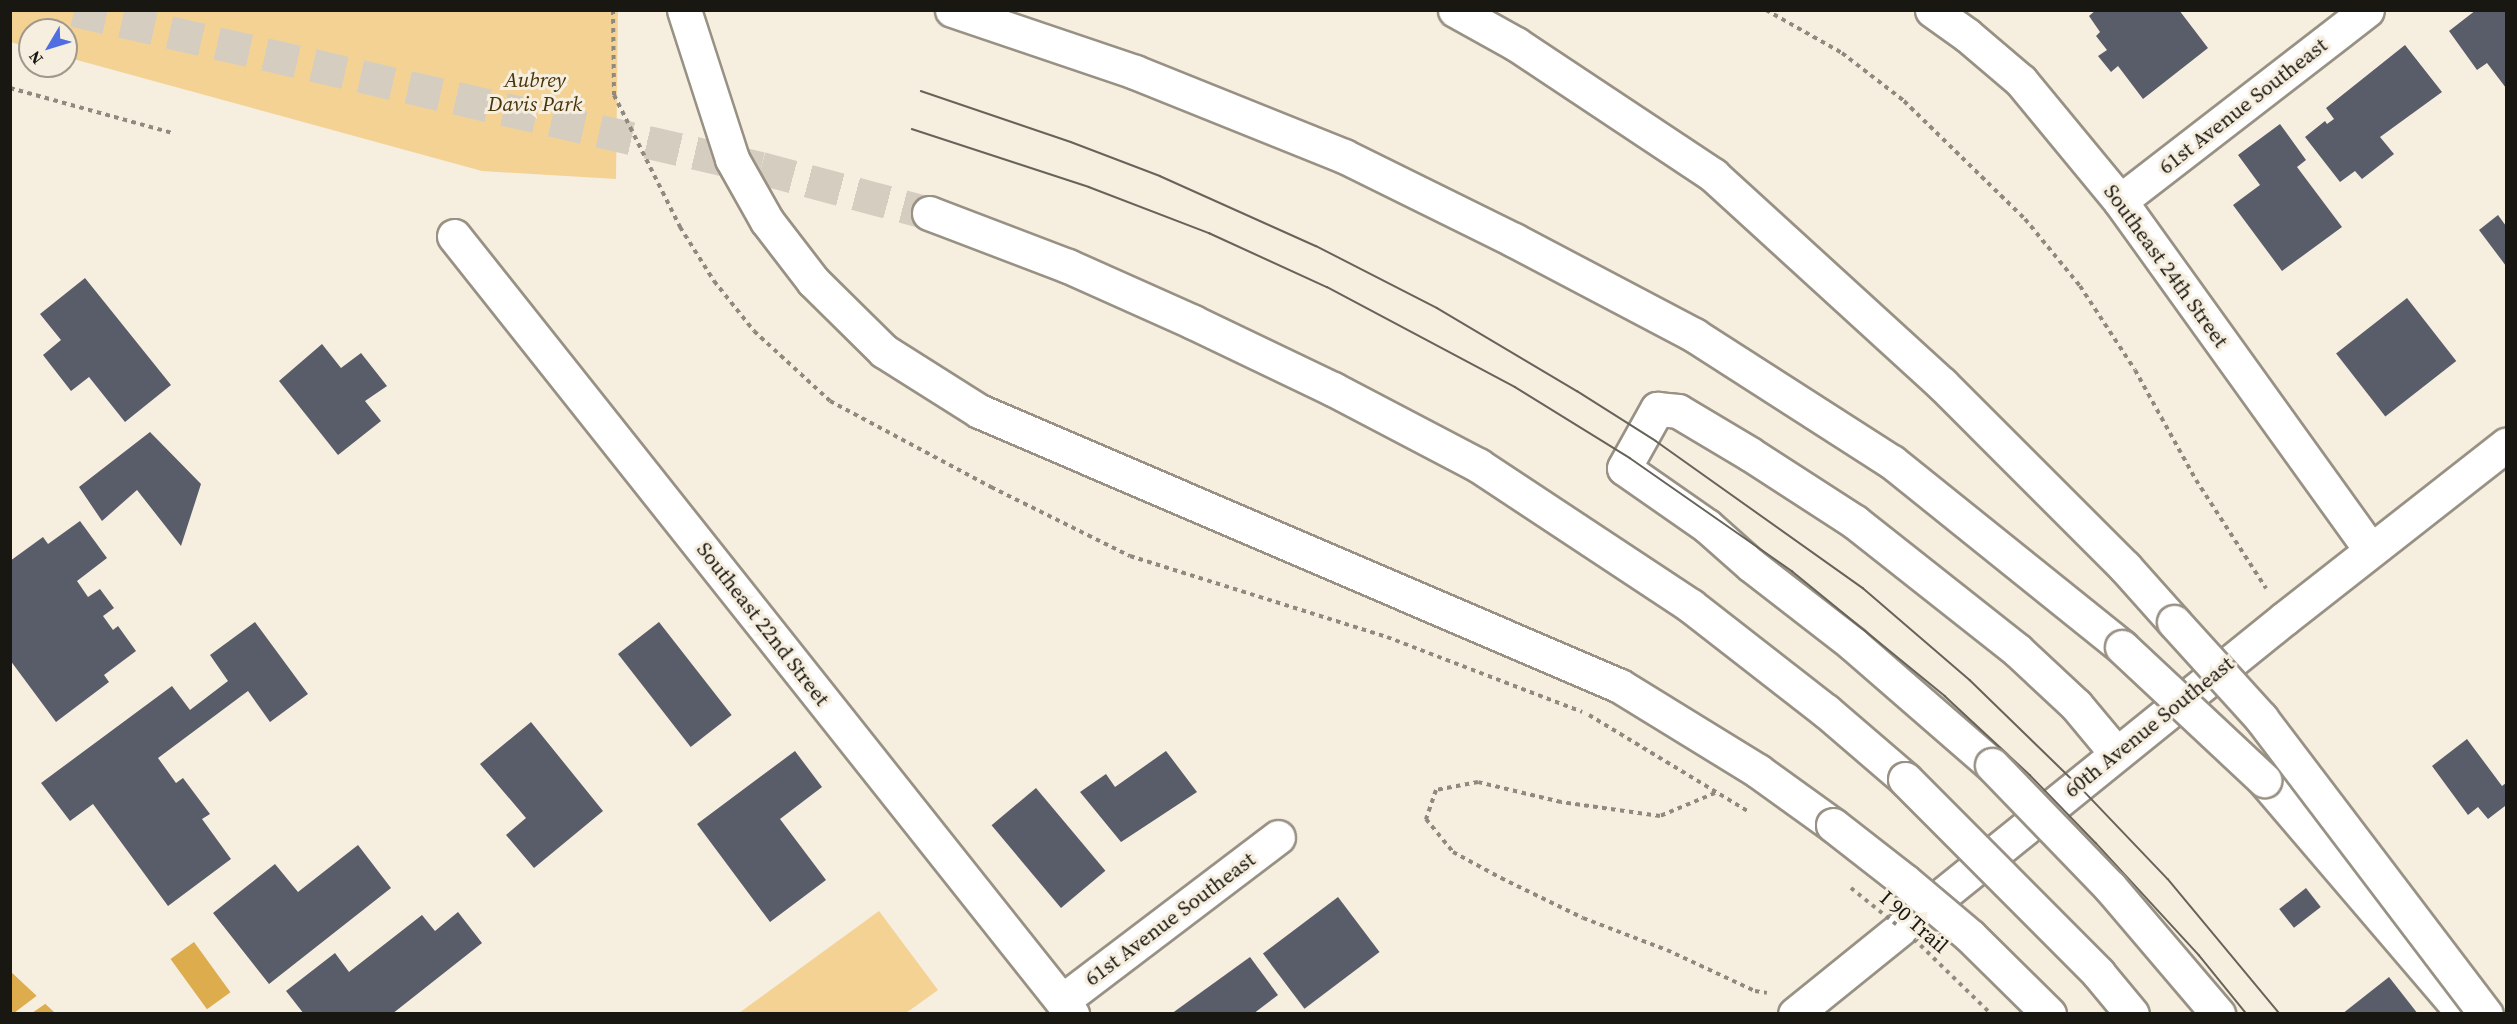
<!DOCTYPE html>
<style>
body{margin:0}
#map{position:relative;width:2517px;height:1024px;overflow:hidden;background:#f6eedf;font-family:"Source Serif 4",serif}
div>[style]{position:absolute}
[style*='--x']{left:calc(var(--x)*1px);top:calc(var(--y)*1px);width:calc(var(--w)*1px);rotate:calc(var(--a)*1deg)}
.green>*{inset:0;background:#f4d293}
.water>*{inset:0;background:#dcac4d;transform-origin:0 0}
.pier>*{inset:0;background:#f6eedf}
.building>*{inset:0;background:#595d6a;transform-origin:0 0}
.highway-tunnel>*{height:33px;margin-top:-16.5px;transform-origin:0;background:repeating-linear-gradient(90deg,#d5cec0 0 33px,transparent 0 49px)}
.path>*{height:4px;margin-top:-2px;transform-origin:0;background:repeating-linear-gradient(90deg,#8f8a7f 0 4.5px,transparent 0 9px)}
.roads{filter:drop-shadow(2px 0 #989184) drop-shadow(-2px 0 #989184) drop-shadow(0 2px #989184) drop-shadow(0 -2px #989184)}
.minor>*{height:33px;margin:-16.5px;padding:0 16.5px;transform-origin:16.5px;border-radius:16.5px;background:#fff}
.highway>*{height:33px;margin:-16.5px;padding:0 16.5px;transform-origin:16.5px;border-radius:16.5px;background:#fff}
.tram>*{height:1.5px;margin:-0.75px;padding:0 0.75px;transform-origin:0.75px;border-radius:0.75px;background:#67635a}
.path-bridge>*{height:4px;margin-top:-2px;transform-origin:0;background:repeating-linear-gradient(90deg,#8f8a7f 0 4.5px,transparent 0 9px)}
.bridges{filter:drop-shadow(2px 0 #989184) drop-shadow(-2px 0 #989184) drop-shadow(0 2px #989184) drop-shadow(0 -2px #989184)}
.minor-bridge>*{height:33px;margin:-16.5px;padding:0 16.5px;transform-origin:16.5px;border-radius:16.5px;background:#fff}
.highway-bridge>*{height:33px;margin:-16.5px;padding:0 16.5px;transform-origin:16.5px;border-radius:16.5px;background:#fff}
span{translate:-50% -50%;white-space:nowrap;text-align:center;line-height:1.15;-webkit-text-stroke:6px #f6eedf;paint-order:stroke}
.park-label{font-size:21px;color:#48340b;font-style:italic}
.street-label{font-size:21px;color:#191711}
.frame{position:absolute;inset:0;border:12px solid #191711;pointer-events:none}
.north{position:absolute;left:18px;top:18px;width:60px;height:60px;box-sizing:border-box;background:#f6eedf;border:2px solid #9e988d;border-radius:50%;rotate:232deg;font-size:16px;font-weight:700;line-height:24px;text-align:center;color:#191711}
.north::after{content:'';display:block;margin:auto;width:21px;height:27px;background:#516de2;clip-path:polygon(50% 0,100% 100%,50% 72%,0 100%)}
</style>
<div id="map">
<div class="green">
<div style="clip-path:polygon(10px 11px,618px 11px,616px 179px,482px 171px,66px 57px,66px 30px,30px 30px,30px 48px,11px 42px)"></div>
<div style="clip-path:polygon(879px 911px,938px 990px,906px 1013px,739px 1013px)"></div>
</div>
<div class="water">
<div style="left:194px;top:942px;width:62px;height:29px;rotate:54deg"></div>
<div style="clip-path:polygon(10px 971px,54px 1012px,55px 1013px,11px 1013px)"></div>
</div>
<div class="pier">
<div style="clip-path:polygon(39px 994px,48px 1002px,32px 1013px,14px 1013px)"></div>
</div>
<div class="building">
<div style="clip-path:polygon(2096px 10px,2179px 10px,2208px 48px,2143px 99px,2118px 66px,2111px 72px,2098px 56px,2107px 50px,2096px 36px,2100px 32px,2089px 16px)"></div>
<div style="clip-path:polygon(2476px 10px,2506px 10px,2506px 88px,2487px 63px,2477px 70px,2449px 31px)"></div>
<div style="clip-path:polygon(2405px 45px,2442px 92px,2380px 137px,2394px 154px,2362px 179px,2355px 171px,2340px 182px,2305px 137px,2325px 121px,2327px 124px,2334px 119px,2326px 108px)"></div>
<div style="clip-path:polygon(2280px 124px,2306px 160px,2297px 167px,2342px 227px,2282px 271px,2233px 205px,2260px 185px,2238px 155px)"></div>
<div style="clip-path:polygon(2498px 215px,2506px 226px,2506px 266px,2479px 230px)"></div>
<div style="clip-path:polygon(85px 278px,171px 385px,125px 422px,89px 377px,71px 391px,43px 355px,61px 340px,40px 314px)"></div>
<div style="left:2407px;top:298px;width:80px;height:90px;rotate:52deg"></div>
<div style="clip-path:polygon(322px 344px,341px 368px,361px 353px,387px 386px,365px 401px,381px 421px,338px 455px,279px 381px)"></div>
<div style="clip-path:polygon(150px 432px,201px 484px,181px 546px,137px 490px,102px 521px,79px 487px)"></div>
<div style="clip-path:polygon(80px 521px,107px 558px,77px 581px,88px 597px,100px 589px,114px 608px,103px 616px,113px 630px,118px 626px,136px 651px,104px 675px,109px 682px,56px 722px,10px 660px,10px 561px,43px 537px,48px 544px)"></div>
<div style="clip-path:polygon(255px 622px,308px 694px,270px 722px,248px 691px,158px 758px,176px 783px,183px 778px,210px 814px,202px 819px,231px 859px,168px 906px,93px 804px,70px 821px,41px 783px,172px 686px,190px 710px,228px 681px,210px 655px)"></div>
<div style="left:659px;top:622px;width:118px;height:52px;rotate:52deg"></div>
<div style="clip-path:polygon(531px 722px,603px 811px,534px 868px,506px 835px,526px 818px,480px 764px)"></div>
<div style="clip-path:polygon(2467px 739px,2502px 786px,2506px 783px,2506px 809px,2505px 806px,2488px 819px,2478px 807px,2468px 815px,2432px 766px)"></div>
<div style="clip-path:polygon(795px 751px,822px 787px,780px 819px,826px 880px,770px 922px,697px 824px)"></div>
<div style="clip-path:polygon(1166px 751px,1197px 792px,1121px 842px,1080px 792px,1106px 774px,1115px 787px)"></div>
<div style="left:1036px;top:788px;width:108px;height:58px;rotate:50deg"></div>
<div style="clip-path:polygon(358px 845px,391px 888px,269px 984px,213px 913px,275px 864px,298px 892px)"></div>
<div style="left:2306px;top:888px;width:24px;height:34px;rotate:52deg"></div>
<div style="left:1338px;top:897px;width:69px;height:94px;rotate:53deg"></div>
<div style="clip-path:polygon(458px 912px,482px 943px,392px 1014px,304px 1014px,286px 991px,335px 953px,349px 972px,422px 915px,435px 931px)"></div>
<div style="clip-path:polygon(1250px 957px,1278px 995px,1253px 1014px,1171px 1014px)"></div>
<div style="clip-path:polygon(2389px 977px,2418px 1014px,2342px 1014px)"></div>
</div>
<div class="highway-tunnel">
<div style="--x:74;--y:10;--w:705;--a:12.95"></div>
<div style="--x:761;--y:168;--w:174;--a:15"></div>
</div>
<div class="path">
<div style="--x:613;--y:10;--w:85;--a:89.3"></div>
<div style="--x:614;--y:95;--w:148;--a:63.4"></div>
<div style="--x:680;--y:227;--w:64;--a:57.8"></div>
<div style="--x:714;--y:281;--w:64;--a:51.3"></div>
<div style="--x:754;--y:331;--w:103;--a:42.6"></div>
<div style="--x:830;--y:401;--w:183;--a:28.1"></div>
<div style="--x:991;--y:487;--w:155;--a:26.4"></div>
<div style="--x:1130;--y:556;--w:269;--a:17.5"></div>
<div style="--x:1387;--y:637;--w:209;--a:21"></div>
<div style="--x:1766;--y:10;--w:87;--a:29.5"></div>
<div style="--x:1842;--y:53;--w:78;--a:37.7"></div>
<div style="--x:1904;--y:101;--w:169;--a:44.3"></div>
<div style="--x:2025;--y:219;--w:87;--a:50.6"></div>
<div style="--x:2080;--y:286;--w:100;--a:56.8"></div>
<div style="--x:2135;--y:370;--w:126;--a:61"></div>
<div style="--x:2196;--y:480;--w:129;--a:57.1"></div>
<div style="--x:10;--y:88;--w:168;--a:15.5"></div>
<div style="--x:1589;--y:715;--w:187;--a:31.2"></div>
<div style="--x:1715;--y:793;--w:60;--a:157.3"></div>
<div style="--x:1660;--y:816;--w:100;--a:-172"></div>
<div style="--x:1561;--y:802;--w:85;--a:-166.5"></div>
<div style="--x:1478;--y:782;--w:43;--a:169.2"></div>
<div style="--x:1436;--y:790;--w:31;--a:109"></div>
<div style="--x:1426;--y:819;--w:43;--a:50.7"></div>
<div style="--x:1453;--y:852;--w:55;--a:28.4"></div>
<div style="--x:1501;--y:878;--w:91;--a:26"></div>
<div style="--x:1583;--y:918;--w:90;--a:20.9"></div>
<div style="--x:1667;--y:950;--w:97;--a:25"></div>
<div style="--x:1755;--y:991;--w:12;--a:9"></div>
</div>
<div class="roads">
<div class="minor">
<div style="--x:1932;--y:10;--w:43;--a:35.5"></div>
<div style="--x:1967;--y:35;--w:71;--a:40.4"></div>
<div style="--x:2021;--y:81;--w:156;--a:50.5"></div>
<div style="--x:2120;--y:201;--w:428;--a:54.3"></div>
<div style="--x:2120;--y:201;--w:312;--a:-37.7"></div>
<div style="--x:454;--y:236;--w:994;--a:51.54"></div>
<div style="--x:1992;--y:765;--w:184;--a:-139"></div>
<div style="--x:1853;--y:644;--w:129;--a:-142.2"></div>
<div style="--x:1751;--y:565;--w:59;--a:-138.4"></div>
<div style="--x:1707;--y:526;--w:101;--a:-145.1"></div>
<div style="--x:1624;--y:468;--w:68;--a:-60.8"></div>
<div style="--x:1657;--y:409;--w:21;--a:5"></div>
<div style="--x:1678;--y:411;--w:84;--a:30.8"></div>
<div style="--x:1750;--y:454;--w:125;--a:32.9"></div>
<div style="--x:1855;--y:522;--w:206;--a:38.3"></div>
<div style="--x:2017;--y:650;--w:81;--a:43"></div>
<div style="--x:2076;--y:705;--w:62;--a:50.2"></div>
<div style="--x:1062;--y:1001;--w:271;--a:-37.2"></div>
<div style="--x:1795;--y:1014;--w:630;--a:-38.94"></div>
<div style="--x:2285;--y:618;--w:281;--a:-38.1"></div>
</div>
<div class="highway">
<div style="--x:684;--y:10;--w:157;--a:72.1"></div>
<div style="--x:732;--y:159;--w:71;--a:60.6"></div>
<div style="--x:767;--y:221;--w:76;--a:52.5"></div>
<div style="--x:813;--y:281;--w:100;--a:44.6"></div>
<div style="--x:884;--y:351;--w:112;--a:32.3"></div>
<div style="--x:979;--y:411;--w:697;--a:23.22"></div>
<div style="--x:1620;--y:686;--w:162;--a:31.6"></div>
<div style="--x:1758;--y:771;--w:92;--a:35.8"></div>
<div style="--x:952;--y:10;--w:193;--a:18.7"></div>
<div style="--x:1135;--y:72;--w:225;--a:21.9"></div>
<div style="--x:1344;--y:156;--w:190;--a:26.3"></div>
<div style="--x:1514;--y:240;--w:204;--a:27.8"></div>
<div style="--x:1694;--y:335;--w:235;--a:32.7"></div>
<div style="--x:1892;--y:462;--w:295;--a:38.8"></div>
<div style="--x:1455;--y:10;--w:70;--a:29.1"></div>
<div style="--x:1516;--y:44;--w:237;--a:33.6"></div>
<div style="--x:1713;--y:175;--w:310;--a:42.4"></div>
<div style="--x:1942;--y:384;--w:259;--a:45"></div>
<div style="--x:2125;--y:567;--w:74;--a:48.3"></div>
<div style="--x:929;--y:213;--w:149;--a:20.9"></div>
<div style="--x:1068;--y:266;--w:137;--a:24.1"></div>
<div style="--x:1193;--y:322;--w:155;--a:25.6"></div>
<div style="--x:1333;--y:389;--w:164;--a:27.7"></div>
<div style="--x:1478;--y:465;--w:255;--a:33.5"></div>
<div style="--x:1691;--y:606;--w:171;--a:37.9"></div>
<div style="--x:1826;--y:711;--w:104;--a:40.7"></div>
<div style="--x:2264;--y:780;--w:308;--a:49.5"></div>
</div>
</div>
<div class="tram">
<div style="--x:921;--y:91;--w:158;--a:18.8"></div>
<div style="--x:1071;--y:142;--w:95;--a:20.9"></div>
<div style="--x:1160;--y:176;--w:171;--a:24.2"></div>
<div style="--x:1316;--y:246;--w:136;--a:27.1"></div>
<div style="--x:1437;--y:308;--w:163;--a:30.7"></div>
<div style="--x:1577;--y:391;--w:93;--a:32.3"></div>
<div style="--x:1656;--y:441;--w:254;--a:35.4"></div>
<div style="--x:1863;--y:588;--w:141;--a:40.7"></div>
<div style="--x:1970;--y:680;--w:153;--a:44.2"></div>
<div style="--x:2080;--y:787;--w:127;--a:46.3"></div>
<div style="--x:2168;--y:879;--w:175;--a:50.3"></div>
<div style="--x:912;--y:129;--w:186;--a:18.1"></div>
<div style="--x:1089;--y:187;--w:129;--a:21"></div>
<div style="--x:1209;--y:233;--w:130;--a:24.6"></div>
<div style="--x:1327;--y:287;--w:213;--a:28"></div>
<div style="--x:1515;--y:387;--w:135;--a:31.7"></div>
<div style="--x:1630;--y:458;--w:198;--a:34.9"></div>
<div style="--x:1792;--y:571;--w:198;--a:39.2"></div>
<div style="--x:1945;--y:696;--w:116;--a:42.9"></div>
<div style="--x:2030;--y:775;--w:95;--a:45.9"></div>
<div style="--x:2096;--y:843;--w:152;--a:47.4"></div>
<div style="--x:2199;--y:955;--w:76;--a:50.9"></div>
</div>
<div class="path-bridge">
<div style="--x:1851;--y:888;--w:59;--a:38.8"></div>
<div style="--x:1914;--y:939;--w:107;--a:44.2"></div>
</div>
<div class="bridges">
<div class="minor-bridge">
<div style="--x:1992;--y:765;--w:170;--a:46"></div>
<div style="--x:2110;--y:887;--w:167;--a:49.6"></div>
</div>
<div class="highway-bridge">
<div style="--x:2174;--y:622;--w:130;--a:47.8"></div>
<div style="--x:2261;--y:718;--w:372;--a:52.8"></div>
<div style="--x:2122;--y:647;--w:195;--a:43.1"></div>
<div style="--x:1905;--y:779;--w:274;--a:45.1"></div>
<div style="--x:2098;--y:973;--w:53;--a:50.3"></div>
<div style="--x:1833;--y:825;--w:91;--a:37.9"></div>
<div style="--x:1905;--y:881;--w:85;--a:40.2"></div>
<div style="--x:1970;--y:936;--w:111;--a:44.6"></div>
</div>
</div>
<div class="park-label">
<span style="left:535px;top:92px">Aubrey<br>Davis Park</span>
</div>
<div class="street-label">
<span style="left:2243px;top:106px;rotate:-38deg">61st Avenue Southeast</span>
<span style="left:2166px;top:266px;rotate:54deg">Southeast 24th Street</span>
<span style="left:763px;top:624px;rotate:52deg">Southeast 22nd Street</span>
<span style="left:2149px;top:727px;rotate:-39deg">60th Avenue Southeast</span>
<span style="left:1170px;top:919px;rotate:-37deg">61st Avenue Southeast</span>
<span style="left:1914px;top:922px;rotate:41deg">I 90 Trail</span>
</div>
<div class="frame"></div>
<div class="north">N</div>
</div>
